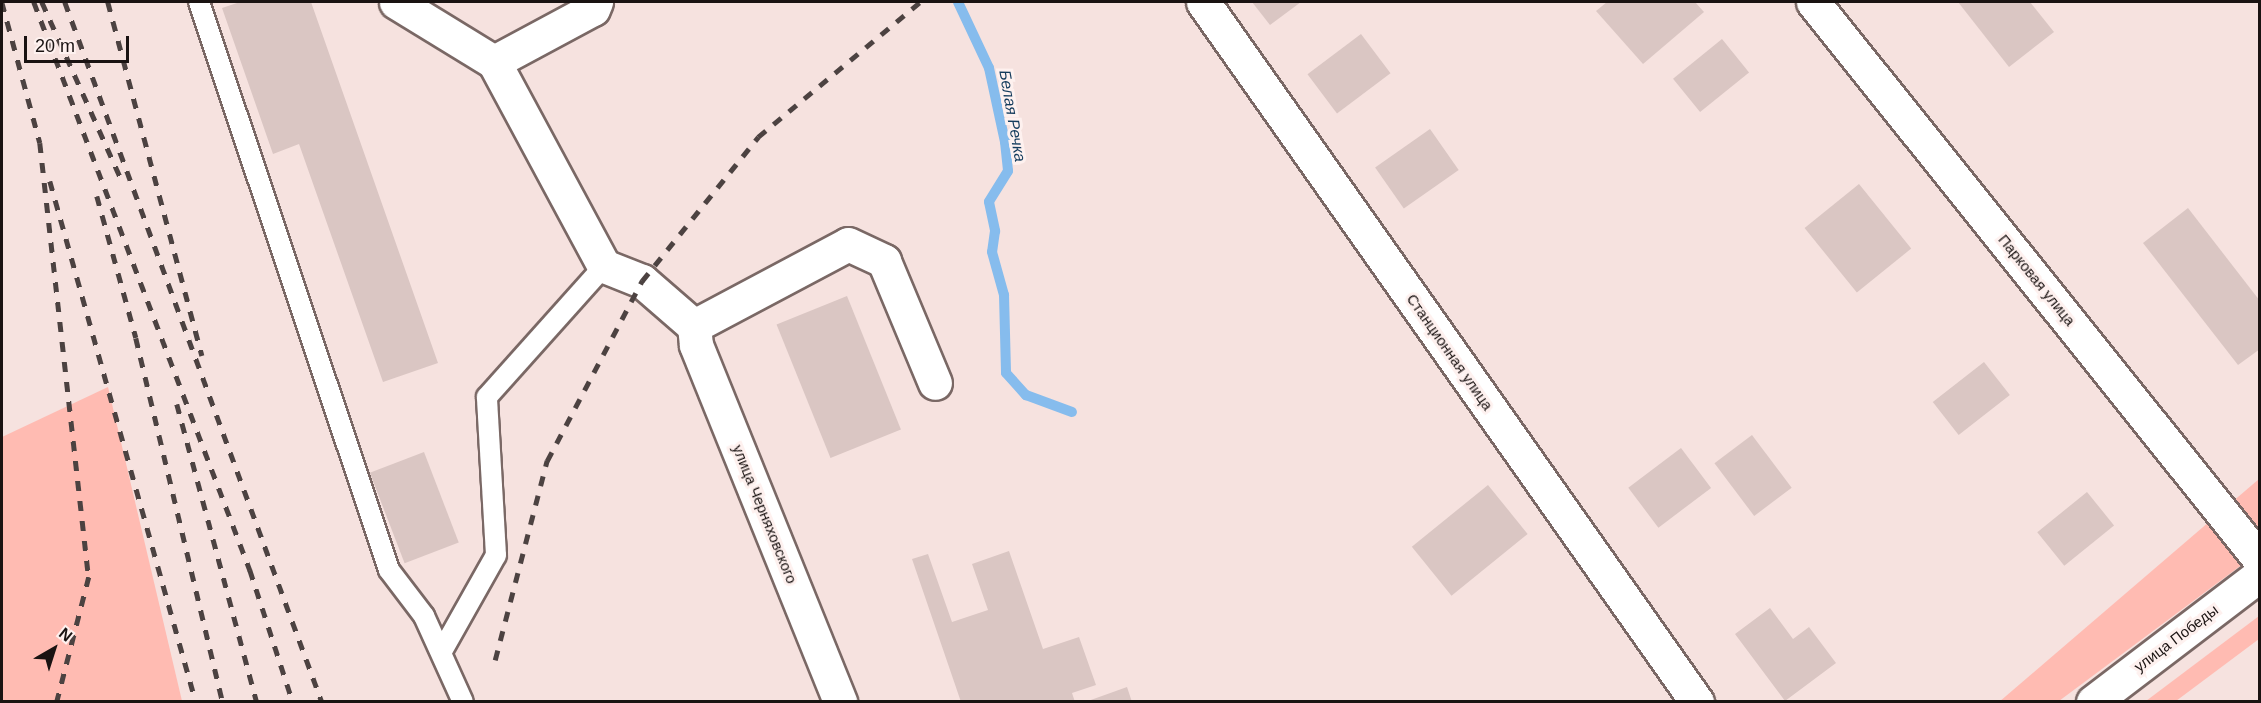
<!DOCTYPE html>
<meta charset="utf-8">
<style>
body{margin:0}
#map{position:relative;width:2261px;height:703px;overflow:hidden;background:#f6e2df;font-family:Arial,sans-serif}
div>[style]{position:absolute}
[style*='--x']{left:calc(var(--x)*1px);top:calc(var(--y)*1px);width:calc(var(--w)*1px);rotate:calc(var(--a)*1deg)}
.green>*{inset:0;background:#ffbbb2}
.stream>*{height:10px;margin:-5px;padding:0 5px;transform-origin:5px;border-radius:5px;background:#86bced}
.building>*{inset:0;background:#dac6c3;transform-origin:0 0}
.roads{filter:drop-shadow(2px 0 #7a6865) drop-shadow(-2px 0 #7a6865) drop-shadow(0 2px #7a6865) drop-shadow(0 -2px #7a6865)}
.service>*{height:20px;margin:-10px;padding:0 10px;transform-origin:10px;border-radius:10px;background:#fff}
.minor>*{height:33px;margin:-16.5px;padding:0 16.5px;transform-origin:16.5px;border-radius:16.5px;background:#fff}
.secondary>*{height:33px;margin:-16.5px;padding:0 16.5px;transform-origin:16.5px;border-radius:16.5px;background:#fff}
.rail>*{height:4.5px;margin-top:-2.25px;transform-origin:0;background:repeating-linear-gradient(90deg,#4c4241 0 10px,transparent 0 20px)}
span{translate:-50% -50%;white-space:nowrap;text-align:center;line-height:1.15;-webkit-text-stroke:6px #fef1ef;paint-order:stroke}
.street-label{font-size:15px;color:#1a1312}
.water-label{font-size:16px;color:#143b5c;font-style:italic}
.frame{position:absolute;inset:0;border:3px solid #1a1312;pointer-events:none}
.north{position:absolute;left:24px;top:619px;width:60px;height:60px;-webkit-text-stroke:4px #fef1ef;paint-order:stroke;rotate:39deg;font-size:16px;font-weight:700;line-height:24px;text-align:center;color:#1a1312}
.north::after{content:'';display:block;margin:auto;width:21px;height:27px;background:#1a1312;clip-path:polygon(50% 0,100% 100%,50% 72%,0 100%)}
.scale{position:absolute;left:24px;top:36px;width:105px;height:27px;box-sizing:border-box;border:3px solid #1a1312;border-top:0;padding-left:8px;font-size:18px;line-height:21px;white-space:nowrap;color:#1a1312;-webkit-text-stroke:4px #fef1ef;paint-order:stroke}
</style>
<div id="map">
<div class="green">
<div style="clip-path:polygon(108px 387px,182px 701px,2px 701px,2px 437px)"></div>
<div style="clip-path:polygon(2259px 479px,2259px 552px,2059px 701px,1999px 702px)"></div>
<div style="clip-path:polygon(2259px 616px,2259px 639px,2176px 701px,2146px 701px)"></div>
</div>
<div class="stream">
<div style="--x:958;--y:2;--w:73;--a:64.8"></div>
<div style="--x:989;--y:68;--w:76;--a:77.8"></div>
<div style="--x:1005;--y:142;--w:29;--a:84"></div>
<div style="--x:1008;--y:171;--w:36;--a:122"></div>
<div style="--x:989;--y:202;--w:30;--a:78"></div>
<div style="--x:995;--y:231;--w:21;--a:98"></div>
<div style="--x:992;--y:252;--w:45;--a:74.4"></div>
<div style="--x:1004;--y:295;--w:78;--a:88.5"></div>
<div style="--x:1006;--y:373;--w:30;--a:48"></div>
<div style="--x:1026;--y:395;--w:49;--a:20.3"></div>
</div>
<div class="building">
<div style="clip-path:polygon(240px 2px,311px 2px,438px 363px,383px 382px,299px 144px,273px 154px,222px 8px)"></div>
<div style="clip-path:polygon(1252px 2px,1301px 2px,1270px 25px)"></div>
<div style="clip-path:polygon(1607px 2px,1695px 2px,1704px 12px,1643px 64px,1596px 11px)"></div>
<div style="clip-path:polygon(1958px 2px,2030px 2px,2054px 32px,2009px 67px)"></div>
<div style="left:1361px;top:34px;width:49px;height:67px;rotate:53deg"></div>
<div style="left:1722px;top:39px;width:43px;height:63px;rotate:51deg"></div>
<div style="left:1430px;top:129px;width:50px;height:67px;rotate:55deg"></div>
<div style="left:1859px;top:184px;width:83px;height:70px;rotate:51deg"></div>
<div style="clip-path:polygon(2188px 208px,2260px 301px,2260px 349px,2238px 365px,2143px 243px)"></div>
<div style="left:847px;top:296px;width:144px;height:76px;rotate:68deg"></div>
<div style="left:1984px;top:362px;width:42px;height:65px;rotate:52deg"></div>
<div style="left:1752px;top:435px;width:66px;height:47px;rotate:53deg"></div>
<div style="left:1681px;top:448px;width:50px;height:66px;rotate:53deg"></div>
<div style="left:424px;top:452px;width:97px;height:58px;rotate:69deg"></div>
<div style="left:1488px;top:485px;width:63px;height:98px;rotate:51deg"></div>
<div style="left:2087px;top:492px;width:43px;height:64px;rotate:51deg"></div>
<div style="clip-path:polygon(1009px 551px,1043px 649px,1079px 637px,1096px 685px,1072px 693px,1075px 702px,961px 702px,912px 559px,928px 554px,952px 622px,988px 610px,972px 564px)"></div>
<div style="clip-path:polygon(1770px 608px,1793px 639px,1809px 627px,1836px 663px,1785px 701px,1735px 634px)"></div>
<div style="clip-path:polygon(1127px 687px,1132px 702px,1088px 702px,1088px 701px)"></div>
</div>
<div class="roads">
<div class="service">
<div style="--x:199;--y:2;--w:599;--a:71.5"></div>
<div style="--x:389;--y:570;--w:58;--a:52.7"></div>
<div style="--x:424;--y:616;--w:94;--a:65.6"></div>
<div style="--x:442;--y:651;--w:110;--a:-60.6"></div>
<div style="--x:496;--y:555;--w:158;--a:-93.3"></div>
<div style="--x:487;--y:397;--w:176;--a:-48.2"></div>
</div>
<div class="minor">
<div style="--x:396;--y:2;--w:115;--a:31.5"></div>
<div style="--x:494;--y:62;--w:232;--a:61.7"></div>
<div style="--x:604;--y:266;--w:41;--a:21.5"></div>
<div style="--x:642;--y:281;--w:69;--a:40.9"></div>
<div style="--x:694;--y:326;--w:174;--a:-28"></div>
<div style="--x:848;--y:244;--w:40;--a:25"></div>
<div style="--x:884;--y:261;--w:132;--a:67.3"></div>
<div style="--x:1203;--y:2;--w:857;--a:54.79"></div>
<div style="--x:1813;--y:2;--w:715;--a:51.3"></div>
<div style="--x:494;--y:62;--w:112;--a:-28.2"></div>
<div style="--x:593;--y:9;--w:8;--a:-67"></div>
<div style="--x:694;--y:326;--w:19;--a:84"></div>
<div style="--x:696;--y:345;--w:385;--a:68"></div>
</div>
<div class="secondary">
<div style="--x:2093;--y:702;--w:210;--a:-37.3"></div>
</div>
</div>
<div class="rail">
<div style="--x:2;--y:2;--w:146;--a:74.9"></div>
<div style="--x:40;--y:143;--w:437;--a:83.6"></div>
<div style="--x:89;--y:577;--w:129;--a:104.4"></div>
<div style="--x:34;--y:2;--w:608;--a:69.18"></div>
<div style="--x:250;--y:570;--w:139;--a:72"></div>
<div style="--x:42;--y:2;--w:194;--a:65.9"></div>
<div style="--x:65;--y:2;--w:746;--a:69.84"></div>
<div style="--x:108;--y:2;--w:366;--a:75.1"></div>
<div style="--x:50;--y:181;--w:541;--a:74.35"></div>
<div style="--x:97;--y:196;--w:147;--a:74.6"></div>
<div style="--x:136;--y:338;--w:374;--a:76.6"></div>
<div style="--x:177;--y:404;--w:309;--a:75"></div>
<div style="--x:495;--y:660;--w:206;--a:-75.4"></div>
<div style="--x:547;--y:461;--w:204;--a:-62.2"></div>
<div style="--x:642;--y:281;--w:185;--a:-51.1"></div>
<div style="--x:758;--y:137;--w:211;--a:-39.8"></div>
</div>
<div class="street-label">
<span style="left:2037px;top:280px;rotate:51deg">Парковая улица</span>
<span style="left:1450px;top:352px;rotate:55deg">Станционная улица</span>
<span style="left:765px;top:514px;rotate:68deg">улица Черняховского</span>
<span style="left:2176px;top:638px;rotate:-37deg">улица Победы</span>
</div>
<div class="water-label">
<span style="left:1012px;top:116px;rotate:80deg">Белая Речка</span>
</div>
<div class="frame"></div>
<div class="north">N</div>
<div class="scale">20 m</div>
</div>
